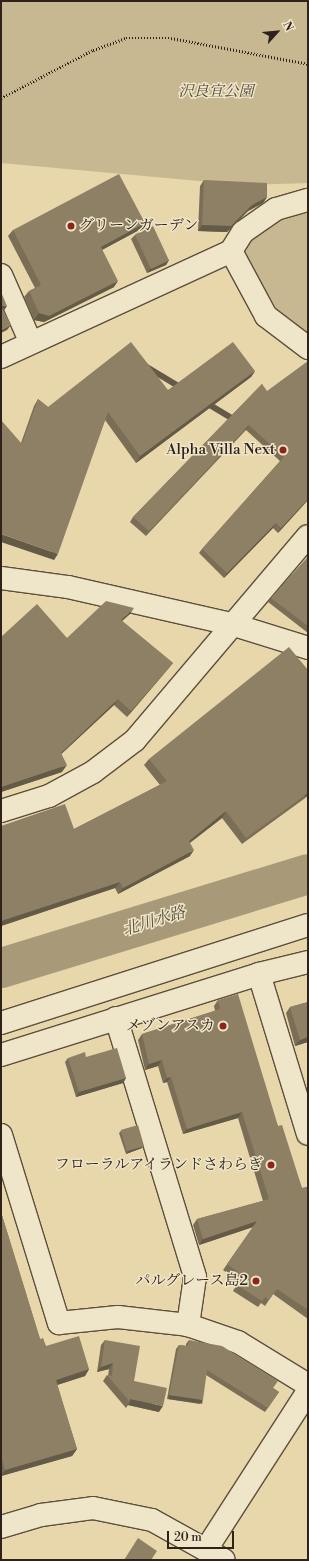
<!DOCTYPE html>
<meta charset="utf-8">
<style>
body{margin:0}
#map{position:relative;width:309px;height:1561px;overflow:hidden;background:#e7d7aa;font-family:"Libre Bodoni","Noto Serif JP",serif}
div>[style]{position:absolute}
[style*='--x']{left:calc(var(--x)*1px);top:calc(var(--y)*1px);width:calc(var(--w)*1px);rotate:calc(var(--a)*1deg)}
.green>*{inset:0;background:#c8b892}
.river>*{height:40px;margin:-20px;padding:0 20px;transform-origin:20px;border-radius:20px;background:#a89979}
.path>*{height:2.5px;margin-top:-1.25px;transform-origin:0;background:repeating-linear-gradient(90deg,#2e221a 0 1px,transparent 0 3px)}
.roads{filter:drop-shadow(1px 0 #5c4f3e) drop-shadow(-1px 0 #5c4f3e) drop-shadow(0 1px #5c4f3e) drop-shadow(0 -1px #5c4f3e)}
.street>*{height:22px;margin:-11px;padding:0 11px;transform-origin:11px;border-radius:11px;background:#efe5c8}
.secondary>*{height:22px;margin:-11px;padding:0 11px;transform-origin:11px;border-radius:11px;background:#efe5c8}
.wall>*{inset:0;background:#7a6e57}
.shaded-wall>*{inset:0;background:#635a47;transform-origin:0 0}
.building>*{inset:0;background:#8e8065;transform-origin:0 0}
.dots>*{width:11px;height:11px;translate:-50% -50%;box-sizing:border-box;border:2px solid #efe5c8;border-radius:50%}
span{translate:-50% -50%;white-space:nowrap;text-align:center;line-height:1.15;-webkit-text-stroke:3px #efe5c8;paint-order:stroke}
.park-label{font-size:15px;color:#544838;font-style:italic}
.poi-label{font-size:15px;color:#2e221a}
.left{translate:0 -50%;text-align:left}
.right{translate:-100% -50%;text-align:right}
.water-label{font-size:16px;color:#594c3b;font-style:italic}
.frame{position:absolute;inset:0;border:2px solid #2e221a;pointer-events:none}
.north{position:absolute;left:257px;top:12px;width:40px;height:40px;-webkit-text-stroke:3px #efe5c8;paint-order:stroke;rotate:63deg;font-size:11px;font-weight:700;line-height:16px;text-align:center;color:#2e221a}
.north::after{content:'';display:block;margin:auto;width:14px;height:18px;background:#2e221a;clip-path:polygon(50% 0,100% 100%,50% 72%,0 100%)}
.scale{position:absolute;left:167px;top:1531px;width:67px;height:18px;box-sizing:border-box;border:2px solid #2e221a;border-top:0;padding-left:5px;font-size:12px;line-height:14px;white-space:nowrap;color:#2e221a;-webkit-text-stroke:3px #efe5c8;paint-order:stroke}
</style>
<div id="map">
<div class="green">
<div style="clip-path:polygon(1px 1px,308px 1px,308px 183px,243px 185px,1px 163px)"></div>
<div style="clip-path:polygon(308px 213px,308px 336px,277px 310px,244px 252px,247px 241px,281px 218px)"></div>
</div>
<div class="river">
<div style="--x:1;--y:968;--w:321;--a:-17"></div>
</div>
<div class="path">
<div style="--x:1;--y:98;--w:104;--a:-27.6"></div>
<div style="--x:93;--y:50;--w:35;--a:-20"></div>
<div style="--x:126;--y:38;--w:45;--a:0"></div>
<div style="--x:171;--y:38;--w:139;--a:10.7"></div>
</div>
<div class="roads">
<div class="street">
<div style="--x:231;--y:251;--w:74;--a:61.7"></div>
<div style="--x:266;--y:316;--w:53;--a:37.3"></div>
<div style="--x:1;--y:811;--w:50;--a:-17.4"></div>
<div style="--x:49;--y:796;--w:50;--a:-28.6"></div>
<div style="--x:93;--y:772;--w:53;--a:-37.3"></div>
<div style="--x:135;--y:740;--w:267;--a:-49.7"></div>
<div style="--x:259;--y:974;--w:167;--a:73"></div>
<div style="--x:116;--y:1018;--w:271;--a:73"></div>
<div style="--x:195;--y:1277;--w:49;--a:98.3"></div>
<div style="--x:1;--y:1023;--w:322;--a:-17.7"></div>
<div style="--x:1;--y:1055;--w:270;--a:-17.4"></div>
<div style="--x:259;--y:974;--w:50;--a:-13.8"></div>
<div style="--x:1;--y:1135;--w:197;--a:72.9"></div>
<div style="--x:59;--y:1323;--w:59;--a:-5.8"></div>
<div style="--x:118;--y:1317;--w:70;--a:6.5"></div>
<div style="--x:188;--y:1325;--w:53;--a:18.8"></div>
<div style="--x:238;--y:1342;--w:82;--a:31.6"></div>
</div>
<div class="secondary">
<div style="--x:1;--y:275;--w:74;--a:66.2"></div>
<div style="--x:1;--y:357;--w:253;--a:-24.7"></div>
<div style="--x:231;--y:251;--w:22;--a:-58"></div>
<div style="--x:243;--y:232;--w:40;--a:-34.9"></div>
<div style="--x:276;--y:209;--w:33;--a:-16"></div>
<div style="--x:1;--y:578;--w:68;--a:7.7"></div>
<div style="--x:68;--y:587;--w:167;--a:12.8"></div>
<div style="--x:231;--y:624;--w:81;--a:17.3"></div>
<div style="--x:1;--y:1527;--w:42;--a:-16.7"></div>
<div style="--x:41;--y:1515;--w:52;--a:-7.7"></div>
<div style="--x:93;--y:1508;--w:60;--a:11.5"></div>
<div style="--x:152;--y:1520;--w:82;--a:29.1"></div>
<div style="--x:207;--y:1548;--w:187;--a:-57.2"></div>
</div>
</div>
<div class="wall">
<div style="clip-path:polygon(204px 180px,267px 197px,263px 203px,248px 211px,227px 232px,198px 231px,200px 186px)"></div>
<div style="clip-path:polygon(145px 223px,141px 229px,102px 250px,114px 287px,44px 322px,34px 320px,24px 297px,29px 291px,35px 288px,8px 236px,13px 230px)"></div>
<div style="clip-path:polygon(135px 235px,169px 260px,166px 265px,147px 273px,131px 239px)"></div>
<div style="clip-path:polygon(255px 371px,251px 377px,136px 463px,105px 420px,54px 560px,21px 443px,34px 406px,38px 399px,48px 407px,168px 390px)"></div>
<div style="clip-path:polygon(262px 384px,307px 482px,308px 500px,278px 533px,273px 528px,224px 578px,199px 553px,202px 549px,280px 461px,246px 430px,146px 536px,130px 522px,133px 517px)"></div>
<div style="clip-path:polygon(308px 557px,308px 633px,268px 602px,271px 598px)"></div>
<div style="clip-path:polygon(130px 614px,122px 621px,173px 663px,168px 669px,127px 717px,114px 705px,61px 754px,62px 772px,1px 792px,1px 637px,67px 638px)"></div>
<div style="clip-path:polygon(149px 759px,308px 796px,242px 844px,222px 818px,190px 843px,190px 856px,118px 894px,115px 888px,1px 926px,1px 826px,74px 829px,160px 785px,144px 765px)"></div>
<div style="clip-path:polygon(218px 1000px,278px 1126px,302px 1188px,308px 1187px,308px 1319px,273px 1294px,265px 1306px,261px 1303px,258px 1307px,233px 1291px,236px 1286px,230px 1282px,233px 1277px,223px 1270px,253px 1227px,199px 1245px,193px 1225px,197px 1219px,263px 1201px,238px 1118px,183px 1134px,167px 1082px,163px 1083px,158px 1066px,145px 1070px,138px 1040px,142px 1034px,215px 1011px,214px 1006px)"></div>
<div style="clip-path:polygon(308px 1002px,308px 1042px,295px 1046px,286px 1013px,290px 1007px)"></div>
<div style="clip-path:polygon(68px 1058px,126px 1078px,123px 1083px,76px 1097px,65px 1062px)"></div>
<div style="clip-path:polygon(121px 1131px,142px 1148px,126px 1154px,119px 1133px)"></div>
<div style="clip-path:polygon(1px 1212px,40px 1339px,46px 1346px,89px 1369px,85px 1376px,57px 1385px,77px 1449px,72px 1456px,1px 1476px)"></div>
<div style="clip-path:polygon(105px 1340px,134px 1381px,159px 1412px,128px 1405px,126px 1408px,103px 1381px,107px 1375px,108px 1376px,109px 1369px,97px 1372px,101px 1345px)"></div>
<div style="clip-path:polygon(189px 1340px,273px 1388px,279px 1392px,265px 1412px,206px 1375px,200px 1404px,167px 1399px,176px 1349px,179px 1345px,186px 1346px,186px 1344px)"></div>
</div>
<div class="shaded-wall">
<div style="clip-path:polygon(267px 197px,263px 203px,248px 211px,227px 232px,198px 231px,202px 225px,252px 205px)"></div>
<div style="clip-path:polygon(145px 223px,141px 229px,96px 253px,101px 247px)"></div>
<div style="clip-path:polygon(169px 260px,166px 265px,147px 273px,150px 269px)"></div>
<div style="clip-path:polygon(118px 281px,114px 287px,44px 322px,34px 320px,39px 313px)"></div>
<div style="clip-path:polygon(1px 305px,7px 306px,3px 312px,1px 311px)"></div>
<div style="clip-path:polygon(11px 325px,7px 330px,1px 333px,1px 330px)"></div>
<div style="clip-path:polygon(255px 371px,251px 377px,136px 463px,140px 456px)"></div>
<div style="left:249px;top:425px;width:6px;height:146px;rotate:121deg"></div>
<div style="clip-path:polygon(308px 499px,308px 500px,278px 533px,281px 528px)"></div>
<div style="clip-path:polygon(276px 523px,273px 528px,224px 578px,227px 573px)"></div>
<div style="clip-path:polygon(1px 534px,58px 554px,54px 560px,1px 542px)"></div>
<div style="clip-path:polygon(134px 608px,130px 614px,116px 626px,121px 620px)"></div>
<div style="clip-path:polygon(173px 663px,168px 669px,127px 717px,131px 711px)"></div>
<div style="clip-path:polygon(118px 699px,114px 705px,56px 759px,61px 753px)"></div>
<div style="clip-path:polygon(67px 765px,62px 772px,1px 792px,1px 787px)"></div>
<div style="left:308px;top:793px;width:3px;height:77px;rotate:90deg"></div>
<div style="clip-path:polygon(226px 811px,222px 818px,184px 847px,189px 841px)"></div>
<div style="clip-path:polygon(194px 850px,190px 856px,118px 894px,123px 888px)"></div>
<div style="clip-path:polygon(120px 882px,115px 888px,1px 926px,1px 921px)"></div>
<div style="clip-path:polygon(308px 1037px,308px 1042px,295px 1046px,300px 1040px)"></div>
<div style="clip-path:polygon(162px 1060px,158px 1066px,145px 1070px,149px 1064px)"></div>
<div style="clip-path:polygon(171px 1077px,167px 1082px,163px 1083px,167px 1078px)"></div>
<div style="clip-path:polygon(126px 1078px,123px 1083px,76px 1097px,79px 1092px)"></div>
<div style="clip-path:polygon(242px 1112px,238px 1118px,183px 1134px,187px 1129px)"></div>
<div style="clip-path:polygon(144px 1146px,142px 1148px,126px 1154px,128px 1151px)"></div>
<div style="clip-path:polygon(257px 1221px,253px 1227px,199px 1245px,203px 1239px)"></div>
<div style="clip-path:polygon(113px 1363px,109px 1369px,97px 1372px,101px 1367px)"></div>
<div style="clip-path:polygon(89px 1369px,85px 1376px,51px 1387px,56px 1380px)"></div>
<div style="left:169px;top:1395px;width:34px;height:4px;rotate:8deg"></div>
<div style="clip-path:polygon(130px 1399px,163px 1406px,159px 1412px,128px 1405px,130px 1402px)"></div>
<div style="clip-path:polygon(77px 1449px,72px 1456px,1px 1476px,5px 1470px)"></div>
</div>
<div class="building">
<div style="clip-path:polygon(119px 174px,145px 223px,101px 247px,118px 281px,49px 316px,39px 313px,29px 291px,41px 285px,13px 230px)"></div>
<div style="clip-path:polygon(204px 180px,267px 183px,267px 197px,252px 205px,231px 226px,202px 225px)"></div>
<div style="left:153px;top:226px;width:38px;height:20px;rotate:65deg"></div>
<div style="clip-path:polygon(1px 292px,7px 306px,1px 305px)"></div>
<div style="clip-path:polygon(1px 306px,11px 325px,1px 330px)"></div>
<div style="clip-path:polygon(131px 342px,168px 390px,233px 342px,255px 371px,140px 456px,108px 412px,58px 554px,1px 534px,1px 420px,22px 444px,38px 399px,48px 407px)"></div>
<div style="clip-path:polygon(308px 361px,308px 480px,306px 482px,308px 484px,308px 499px,281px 528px,276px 523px,227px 573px,202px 549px,284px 457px,249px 425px,149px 531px,133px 517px,262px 384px,267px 391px)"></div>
<div style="clip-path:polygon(308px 557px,308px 626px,271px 598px)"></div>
<div style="clip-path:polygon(106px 601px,134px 608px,121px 620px,173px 663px,131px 711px,118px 699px,61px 753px,67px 765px,1px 787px,1px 637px,37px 604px,67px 638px)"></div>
<div style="clip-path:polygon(289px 647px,308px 670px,308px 793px,246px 838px,226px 811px,189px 841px,194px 850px,123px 888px,120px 882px,1px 921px,1px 826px,65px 804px,74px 829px,167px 781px,149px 759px)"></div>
<div style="clip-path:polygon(238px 994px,278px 1126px,282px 1125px,302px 1188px,308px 1187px,308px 1310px,277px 1289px,269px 1300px,265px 1297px,262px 1301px,237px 1285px,240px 1281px,234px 1276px,237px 1271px,227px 1264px,257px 1221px,203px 1239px,197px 1219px,269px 1199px,242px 1112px,187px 1129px,171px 1077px,167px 1078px,162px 1060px,149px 1064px,142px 1034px,220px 1009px,218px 1000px)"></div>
<div style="clip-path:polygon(308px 1002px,308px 1037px,300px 1040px,290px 1007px)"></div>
<div style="clip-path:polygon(117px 1048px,126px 1078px,79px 1092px,68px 1058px,85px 1052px,86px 1057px)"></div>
<div style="left:138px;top:1125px;width:22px;height:18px;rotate:74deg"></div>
<div style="clip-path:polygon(1px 1212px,40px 1339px,43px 1338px,46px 1346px,79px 1336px,89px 1369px,56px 1380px,77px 1449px,5px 1470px,1px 1456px)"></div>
<div style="clip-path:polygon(105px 1340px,140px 1346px,134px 1381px,167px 1388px,163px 1406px,130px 1399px,130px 1402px,107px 1375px,112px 1376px,113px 1363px,101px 1367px)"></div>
<div style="clip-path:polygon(189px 1340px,222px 1346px,278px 1381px,273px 1388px,279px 1392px,268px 1408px,207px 1370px,203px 1400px,169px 1395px,179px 1345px,188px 1346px)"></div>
<div style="clip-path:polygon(138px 1538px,157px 1551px,151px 1560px,124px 1560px)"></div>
</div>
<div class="dots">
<div style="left:71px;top:226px;background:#8f2418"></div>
<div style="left:283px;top:450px;background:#8f2418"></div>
<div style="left:223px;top:1026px;background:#8f2418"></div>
<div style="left:271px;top:1165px;background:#8f2418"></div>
<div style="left:256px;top:1281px;background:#8f2418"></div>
</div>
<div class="park-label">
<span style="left:216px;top:92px">沢良宜公園</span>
</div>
<div class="poi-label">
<span class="left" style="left:79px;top:226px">グリーンガーデン</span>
<span class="right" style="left:275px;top:450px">Alpha Villa Next</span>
<span class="right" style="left:215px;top:1026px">メゾンアスカ</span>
<span class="right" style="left:263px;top:1165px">フローラルアイランドさわらぎ</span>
<span class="right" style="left:248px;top:1281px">パルグレース島2</span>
</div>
<div class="water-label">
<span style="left:154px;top:921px;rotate:-17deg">北川水路</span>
</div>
<div class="frame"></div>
<div class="north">N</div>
<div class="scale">20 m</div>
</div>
